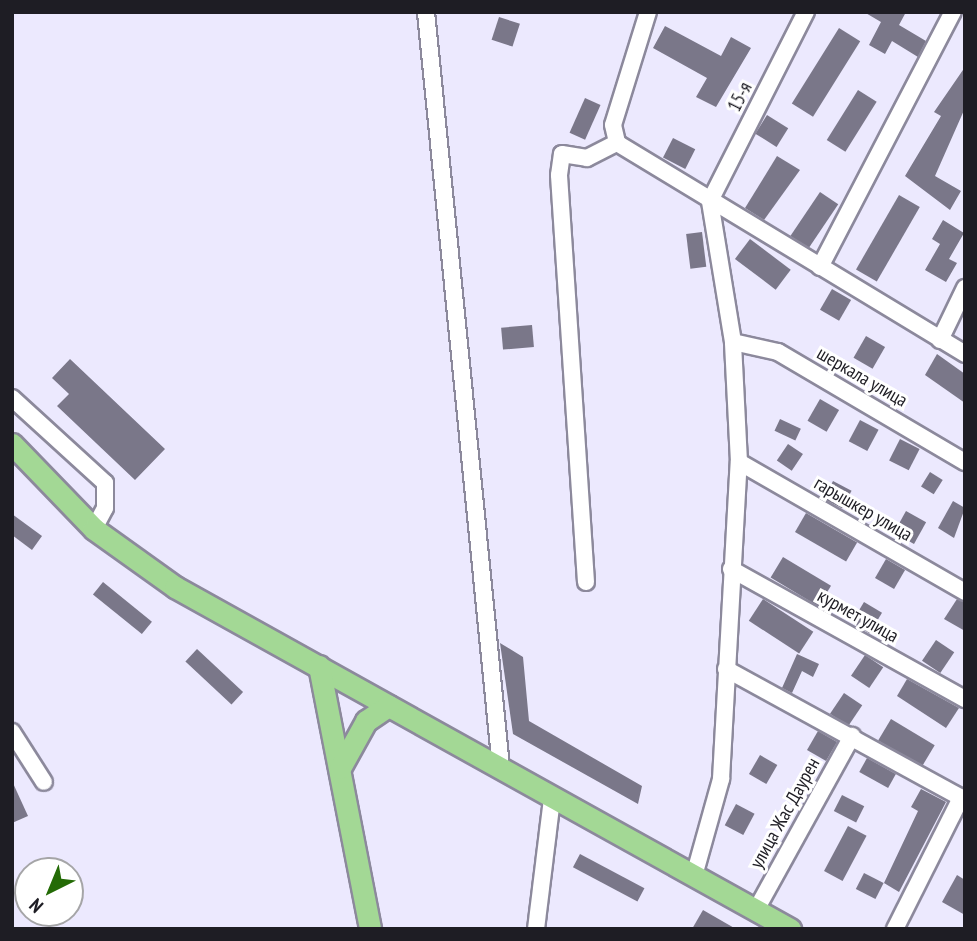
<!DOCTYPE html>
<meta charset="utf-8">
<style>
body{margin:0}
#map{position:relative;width:977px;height:941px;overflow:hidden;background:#ece9fe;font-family:"PT Sans Narrow",sans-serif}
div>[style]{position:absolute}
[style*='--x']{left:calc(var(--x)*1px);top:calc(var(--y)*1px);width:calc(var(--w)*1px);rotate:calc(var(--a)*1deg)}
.building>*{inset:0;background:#7a7789;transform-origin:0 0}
.roads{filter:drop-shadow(2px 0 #8c899c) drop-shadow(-2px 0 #8c899c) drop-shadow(0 2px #8c899c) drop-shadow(0 -2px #8c899c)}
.minor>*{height:16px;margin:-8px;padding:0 8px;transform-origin:8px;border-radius:8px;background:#fff}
.major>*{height:21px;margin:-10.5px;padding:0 10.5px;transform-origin:10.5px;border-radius:10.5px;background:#a3d895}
span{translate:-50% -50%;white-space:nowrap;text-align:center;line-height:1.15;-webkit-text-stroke:6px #fff;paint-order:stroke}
.street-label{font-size:19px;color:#1e1d24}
.frame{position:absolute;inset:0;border:14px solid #1e1d24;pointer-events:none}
.north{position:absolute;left:14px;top:857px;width:70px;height:70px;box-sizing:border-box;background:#fff;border:2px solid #a5a5a7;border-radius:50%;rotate:223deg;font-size:19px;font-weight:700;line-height:28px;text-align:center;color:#1e1d24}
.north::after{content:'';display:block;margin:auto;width:24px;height:32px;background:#246b06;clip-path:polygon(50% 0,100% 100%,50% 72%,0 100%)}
</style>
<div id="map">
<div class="building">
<div style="clip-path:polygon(864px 12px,906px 12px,899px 25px,926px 41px,918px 57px,892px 41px,885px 54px,869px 45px,881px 22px)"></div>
<div style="left:499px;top:17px;width:22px;height:24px;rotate:18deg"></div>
<div style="clip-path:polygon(665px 26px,721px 56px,731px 37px,751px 48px,716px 107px,696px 97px,707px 78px,653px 48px)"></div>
<div style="left:839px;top:28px;width:25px;height:89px;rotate:32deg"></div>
<div style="clip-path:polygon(965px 67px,965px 108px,935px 176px,961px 191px,950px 210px,905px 176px,941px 116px,934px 112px)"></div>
<div style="left:858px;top:90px;width:22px;height:59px;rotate:32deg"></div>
<div style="left:585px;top:98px;width:17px;height:38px;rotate:24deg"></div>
<div style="left:767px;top:115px;width:25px;height:22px;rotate:32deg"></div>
<div style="left:673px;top:138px;width:25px;height:22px;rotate:27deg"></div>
<div style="clip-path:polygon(777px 156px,800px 170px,764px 220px,745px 208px)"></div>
<div style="left:820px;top:192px;width:22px;height:53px;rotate:34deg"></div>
<div style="left:899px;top:195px;width:24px;height:86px;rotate:30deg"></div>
<div style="clip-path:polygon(943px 220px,964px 233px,949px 259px,957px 263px,946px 282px,925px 270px,940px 244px,932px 239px)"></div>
<div style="left:702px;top:232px;width:35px;height:16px;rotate:83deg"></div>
<div style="left:750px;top:239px;width:51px;height:25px;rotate:37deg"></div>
<div style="left:832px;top:289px;width:22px;height:24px;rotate:30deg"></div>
<div style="left:532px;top:325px;width:22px;height:31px;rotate:85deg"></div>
<div style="left:866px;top:336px;width:22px;height:25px;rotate:30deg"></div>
<div style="clip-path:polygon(937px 354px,965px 374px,965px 403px,925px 375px)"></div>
<div style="clip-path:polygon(70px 359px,165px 449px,135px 480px,57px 406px,69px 394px,52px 378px)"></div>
<div style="left:820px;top:399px;width:22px;height:25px;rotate:30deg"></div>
<div style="left:780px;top:419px;width:23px;height:13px;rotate:25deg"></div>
<div style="left:860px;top:420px;width:21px;height:24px;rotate:28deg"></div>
<div style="left:900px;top:439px;width:22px;height:24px;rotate:27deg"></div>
<div style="left:788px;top:444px;width:18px;height:20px;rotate:34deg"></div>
<div style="left:930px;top:472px;width:15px;height:17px;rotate:32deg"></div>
<div style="left:833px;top:481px;width:21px;height:20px;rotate:28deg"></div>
<div style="clip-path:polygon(953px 501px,965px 508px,954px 538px,938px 528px)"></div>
<div style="left:906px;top:511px;width:23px;height:25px;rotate:29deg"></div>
<div style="left:806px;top:513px;width:59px;height:22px;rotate:30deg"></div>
<div style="clip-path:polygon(12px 514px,42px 536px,32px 550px,12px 535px)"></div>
<div style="left:783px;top:557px;width:56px;height:24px;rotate:31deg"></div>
<div style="left:886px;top:559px;width:22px;height:22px;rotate:30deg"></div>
<div style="left:103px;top:582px;width:63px;height:16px;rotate:39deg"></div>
<div style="left:763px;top:599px;width:60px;height:26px;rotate:33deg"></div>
<div style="clip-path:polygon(957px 599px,965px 602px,965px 631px,944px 619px)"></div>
<div style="left:864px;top:602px;width:21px;height:24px;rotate:31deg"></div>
<div style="left:936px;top:640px;width:22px;height:25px;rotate:34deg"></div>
<div style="clip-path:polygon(500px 643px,523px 657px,529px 721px,642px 786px,638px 804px,513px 734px)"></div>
<div style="left:197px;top:649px;width:63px;height:17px;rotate:43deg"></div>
<div style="clip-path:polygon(797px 654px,819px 664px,813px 677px,802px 671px,792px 693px,782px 688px)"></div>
<div style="left:865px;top:655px;width:22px;height:25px;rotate:34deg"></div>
<div style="clip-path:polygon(907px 679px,959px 708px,946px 728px,897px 696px)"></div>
<div style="left:844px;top:693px;width:22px;height:25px;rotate:34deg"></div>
<div style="left:891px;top:719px;width:51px;height:25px;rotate:31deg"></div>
<div style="left:818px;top:731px;width:22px;height:22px;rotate:30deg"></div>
<div style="left:760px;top:755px;width:20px;height:22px;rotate:30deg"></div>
<div style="left:867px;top:758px;width:33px;height:16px;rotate:29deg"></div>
<div style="clip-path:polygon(12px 781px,28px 816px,12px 823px)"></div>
<div style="clip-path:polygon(921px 789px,946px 802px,899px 892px,884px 883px,918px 811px,911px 807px)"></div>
<div style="left:842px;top:795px;width:25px;height:18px;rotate:27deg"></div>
<div style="left:736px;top:804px;width:21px;height:24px;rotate:28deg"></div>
<div style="left:848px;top:826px;width:21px;height:51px;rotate:28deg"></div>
<div style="left:580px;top:854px;width:73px;height:15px;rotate:28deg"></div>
<div style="left:864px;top:873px;width:22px;height:18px;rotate:27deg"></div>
<div style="clip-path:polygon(957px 875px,965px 880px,965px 915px,942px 902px)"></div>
<div style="clip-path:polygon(703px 910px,736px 929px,692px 929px)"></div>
</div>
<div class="roads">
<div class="minor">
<div style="--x:426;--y:12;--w:760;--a:84.33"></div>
<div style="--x:648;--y:12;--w:118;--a:107.2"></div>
<div style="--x:613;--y:125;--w:18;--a:77"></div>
<div style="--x:617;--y:143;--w:407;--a:31.2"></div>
<div style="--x:710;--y:201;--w:212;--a:-63.1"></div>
<div style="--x:820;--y:267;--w:288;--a:-62.5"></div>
<div style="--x:940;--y:340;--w:58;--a:-64.3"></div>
<div style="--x:733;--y:342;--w:46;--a:12.5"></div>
<div style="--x:778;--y:352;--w:217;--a:30.5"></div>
<div style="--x:12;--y:398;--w:126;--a:42.4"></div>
<div style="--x:105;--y:483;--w:25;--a:90"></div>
<div style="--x:105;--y:508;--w:24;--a:118"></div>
<div style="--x:739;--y:462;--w:261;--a:29.9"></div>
<div style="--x:731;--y:569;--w:268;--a:29.1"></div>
<div style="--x:586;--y:582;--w:408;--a:-93.8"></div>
<div style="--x:559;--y:175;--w:21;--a:-82"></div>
<div style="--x:562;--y:154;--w:25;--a:9"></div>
<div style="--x:587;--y:158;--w:34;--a:-27"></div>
<div style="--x:726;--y:669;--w:273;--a:28.7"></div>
<div style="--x:12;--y:732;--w:59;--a:57.4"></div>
<div style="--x:694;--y:876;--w:101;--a:-74.4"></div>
<div style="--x:721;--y:779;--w:318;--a:-86.8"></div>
<div style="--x:739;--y:462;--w:120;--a:-92.9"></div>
<div style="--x:733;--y:342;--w:143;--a:-99.3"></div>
<div style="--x:756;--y:910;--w:199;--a:-61.1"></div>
<div style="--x:536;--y:929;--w:132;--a:-83"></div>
<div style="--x:895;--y:929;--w:147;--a:-63.3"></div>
</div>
<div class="major">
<div style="--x:12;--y:444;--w:118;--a:46"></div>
<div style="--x:94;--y:529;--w:100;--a:35.6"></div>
<div style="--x:175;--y:587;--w:704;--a:29.08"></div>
<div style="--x:319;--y:666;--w:268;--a:79"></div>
<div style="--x:340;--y:768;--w:54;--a:-61"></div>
<div style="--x:366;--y:721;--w:27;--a:-34"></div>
</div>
</div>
<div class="street-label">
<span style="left:740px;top:97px;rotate:-63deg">15-я</span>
<span style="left:862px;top:377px;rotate:30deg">шеркала улица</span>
<span style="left:863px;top:509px;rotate:30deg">гарышкер улица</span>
<span style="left:858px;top:616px;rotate:29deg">курмет улица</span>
<span style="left:785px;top:813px;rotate:-61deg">улица Жас Даурен</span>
</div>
<div class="frame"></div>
<div class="north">N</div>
</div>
